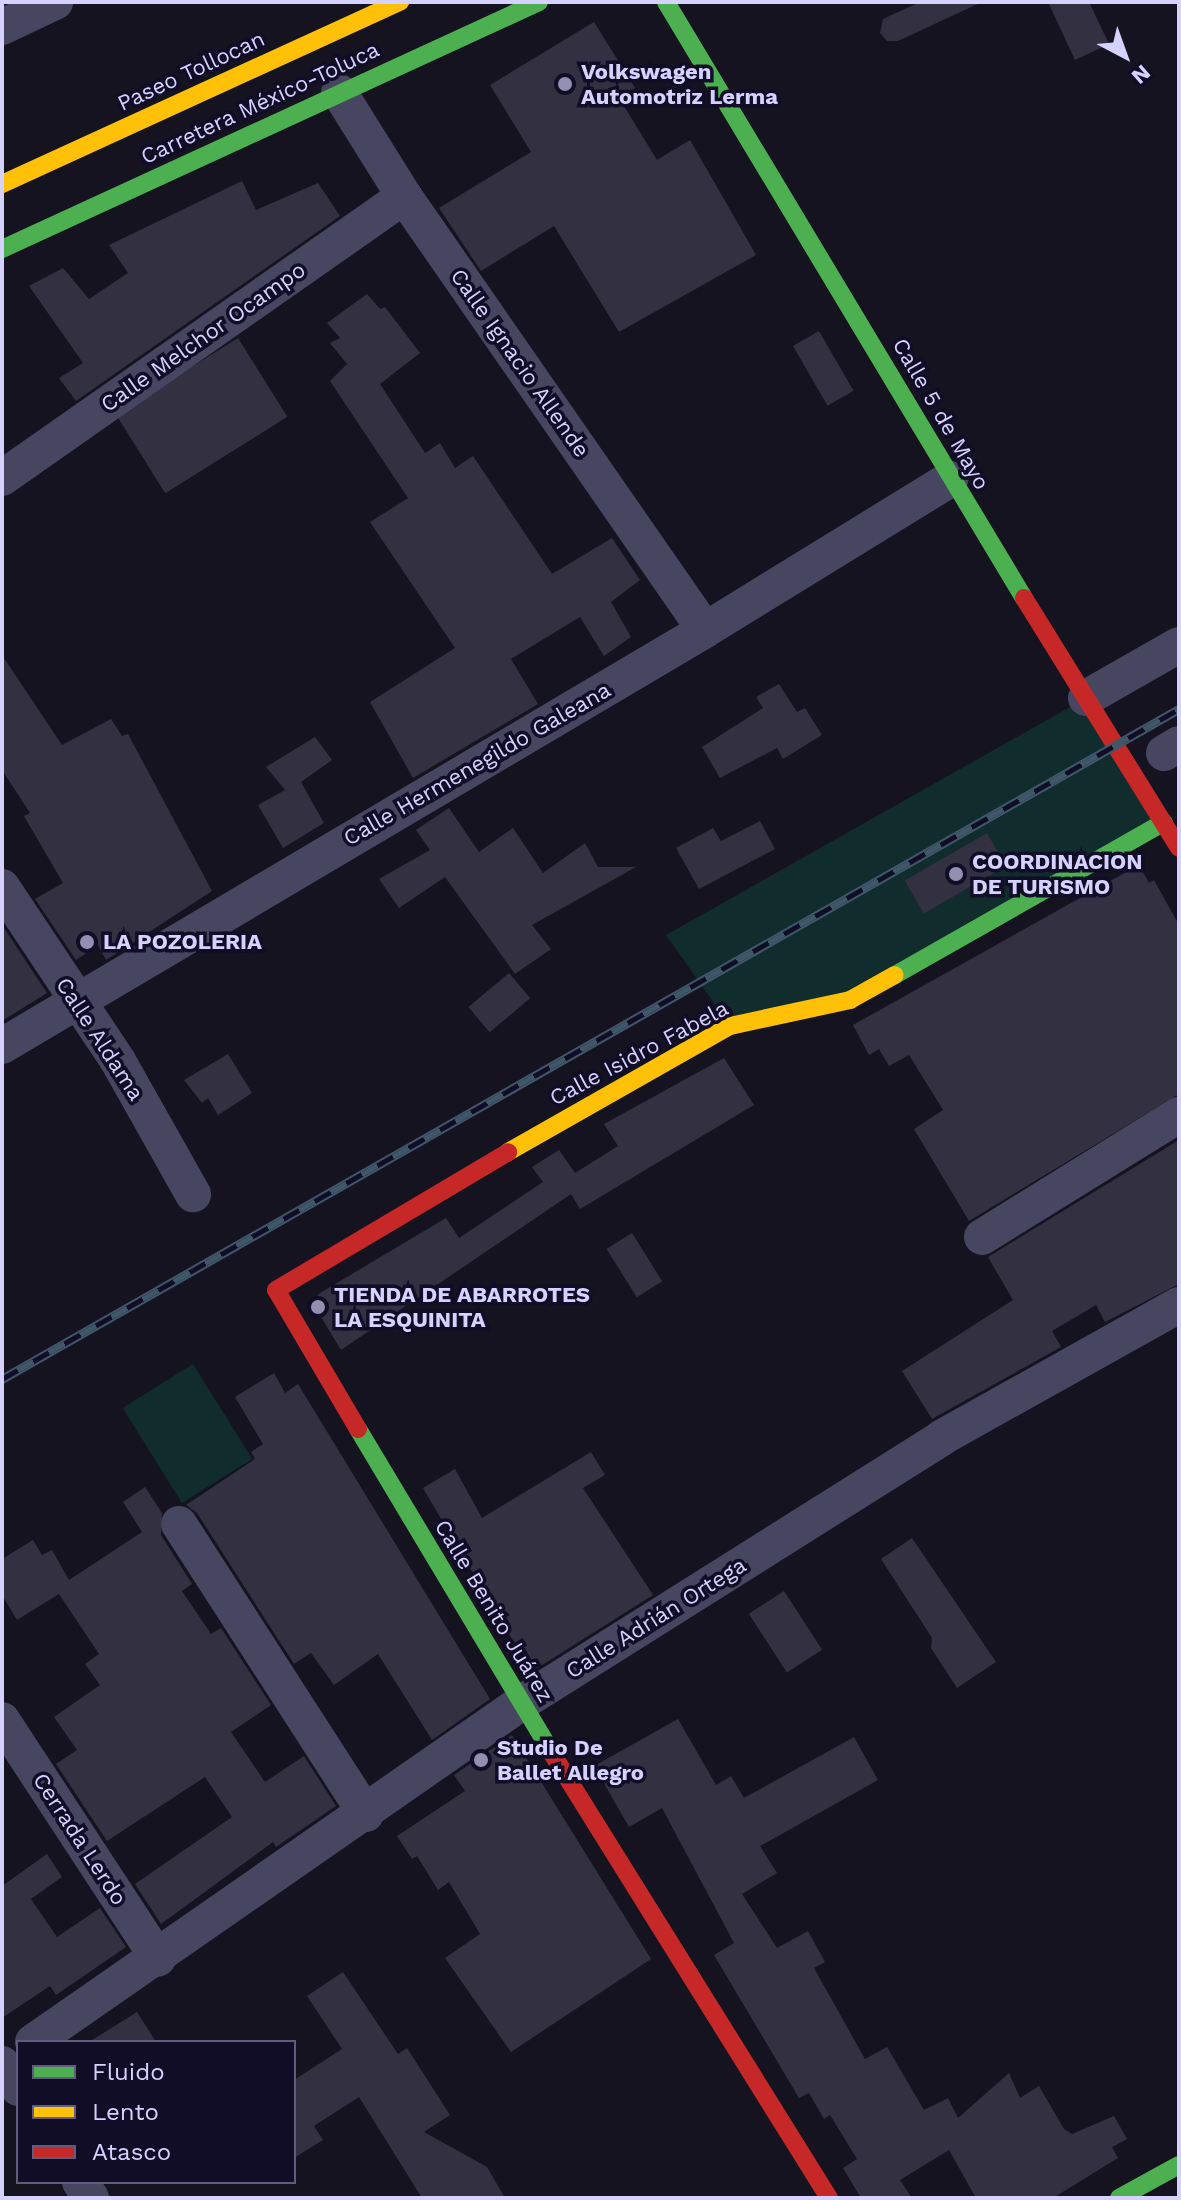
<!DOCTYPE html>
<meta charset="utf-8">
<style>
body{margin:0}
#map{position:relative;width:1181px;height:2200px;overflow:hidden;background:#151320;font-family:"Work Sans",sans-serif}
div>[style]{position:absolute}
[style*='--x']{left:calc(var(--x)*1px);top:calc(var(--y)*1px);width:calc(var(--w)*1px);rotate:calc(var(--a)*1deg)}
.green>*{inset:0;background:#102c2d;transform-origin:0 0}
.building>*{inset:0;background:#333042;transform-origin:0 0}
.street>*{height:36px;margin:-18px;padding:0 18px;transform-origin:18px;border-radius:18px;background:#474661}
.fast>*{height:18px;margin:-9px;padding:0 9px;transform-origin:9px;border-radius:9px;background:#4caf50}
.slow>*{height:18px;margin:-9px;padding:0 9px;transform-origin:9px;border-radius:9px;background:#ffc107}
.jam>*{height:18px;margin:-9px;padding:0 9px;transform-origin:9px;border-radius:9px;background:#c62828}
.rail>*{height:9px;margin-top:-4.5px;transform-origin:0;background:repeating-linear-gradient(90deg,#110d26 0 18px,#40576a 0 36px);box-sizing:border-box;border-block:2px solid #40576a}
.dots>*{width:22px;height:22px;translate:-50% -50%;box-sizing:border-box;border:4px solid #110d26;border-radius:50%}
span{translate:-50% -50%;white-space:nowrap;text-align:center;line-height:1.15;-webkit-text-stroke:7px #110d26;paint-order:stroke}
.street-label{font-size:22px;color:#d6d2ff}
.poi-label{font-size:22px;color:#d6d2ff;font-weight:700}
.left{translate:0 -50%;text-align:left}
.frame{position:absolute;inset:0;border:4px solid #d6d2ff;pointer-events:none}
.legend{position:absolute;left:16px;top:2040px;width:280px;height:144px;box-sizing:border-box;background:#110d26;border:2px solid #605c7d;margin:0;padding:10px 14px;list-style:none;font-size:24px;color:#d6d2ff}
.legend li{display:flex;align-items:center;gap:16px;height:40px}
.legend b{width:40px;border:2px solid #605c7d}
.north{position:absolute;left:1085px;top:16px;width:80px;height:80px;-webkit-text-stroke:6px #110d26;paint-order:stroke;rotate:139deg;font-size:22px;font-weight:700;line-height:32px;text-align:center;color:#d6d2ff}
.north::after{content:'';display:block;margin:auto;width:28px;height:36px;background:#d6d2ff;clip-path:polygon(50% 0,100% 100%,50% 72%,0 100%)}
</style>
<div id="map">
<div class="green">
<div style="clip-path:polygon(1086px 698px,1164px 822px,850px 1000px,730px 1026px,666px 935px)"></div>
<div style="left:193px;top:1364px;width:112px;height:83px;rotate:58deg"></div>
</div>
<div class="building">
<div style="clip-path:polygon(920px 2px,982px 2px,898px 41px,887px 41px,880px 33px,883px 19px)"></div>
<div style="clip-path:polygon(1048px 2px,1089px 2px,1109px 44px,1075px 60px)"></div>
<div style="clip-path:polygon(594px 22px,635px 88px,619px 98px,657px 160px,690px 140px,756px 255px,619px 332px,554px 226px,481px 271px,439px 208px,531px 152px,490px 85px)"></div>
<div style="clip-path:polygon(242px 181px,256px 210px,318px 183px,340px 216px,76px 401px,59px 378px,83px 363px,29px 286px,63px 268px,89px 299px,128px 273px,109px 245px)"></div>
<div style="clip-path:polygon(367px 294px,380px 309px,385px 307px,420px 353px,380px 384px,425px 453px,440px 443px,455px 468px,473px 456px,552px 574px,612px 538px,640px 580px,611px 602px,631px 637px,604px 656px,580px 617px,511px 659px,538px 704px,413px 778px,370px 702px,455px 648px,370px 522px,408px 498px,330px 381px,347px 364px,330px 343px,340px 338px,327px 323px)"></div>
<div style="left:819px;top:331px;width:69px;height:30px;rotate:60deg"></div>
<div style="left:238px;top:338px;width:93px;height:144px;rotate:58deg"></div>
<div style="clip-path:polygon(2px 655px,62px 745px,111px 719px,122px 736px,128px 734px,212px 891px,106px 960px,98px 945px,76px 960px,35px 899px,63px 883px,24px 816px,30px 813px,2px 770px)"></div>
<div style="clip-path:polygon(779px 684px,797px 712px,805px 708px,822px 735px,783px 759px,777px 748px,720px 778px,702px 747px,763px 708px,756px 697px)"></div>
<div style="clip-path:polygon(315px 737px,332px 760px,301px 782px,324px 823px,283px 848px,258px 805px,285px 790px,266px 767px)"></div>
<div style="clip-path:polygon(449px 808px,479px 852px,513px 828px,543px 873px,585px 843px,598px 867px,636px 867px,532px 925px,551px 949px,515px 974px,445px 877px,399px 908px,379px 879px,430px 850px,416px 830px)"></div>
<div style="clip-path:polygon(760px 821px,775px 849px,699px 889px,676px 848px,713px 828px,721px 841px)"></div>
<div style="left:987px;top:833px;width:38px;height:95px;rotate:60deg"></div>
<div style="clip-path:polygon(1139px 865px,1149px 883px,1154px 880px,1179px 925px,1179px 1094px,969px 1221px,914px 1129px,943px 1110px,909px 1055px,889px 1066px,879px 1049px,869px 1055px,853px 1025px)"></div>
<div style="clip-path:polygon(2px 925px,47px 993px,2px 1021px)"></div>
<div style="left:509px;top:973px;width:33px;height:53px;rotate:50deg"></div>
<div style="clip-path:polygon(228px 1054px,252px 1093px,218px 1115px,208px 1098px,202px 1103px,184px 1080px)"></div>
<div style="clip-path:polygon(724px 1058px,754px 1105px,580px 1209px,571px 1194px,341px 1350px,312px 1302px,320px 1293px,446px 1218px,459px 1238px,543px 1182px,532px 1167px,559px 1150px,575px 1173px,618px 1146px,604px 1124px)"></div>
<div style="clip-path:polygon(1179px 1140px,1179px 1284px,1105px 1322px,1096px 1305px,1052px 1331px,1061px 1347px,932px 1419px,902px 1371px,1013px 1300px,988px 1257px)"></div>
<div style="left:632px;top:1233px;width:57px;height:30px;rotate:58deg"></div>
<div style="clip-path:polygon(274px 1373px,285px 1393px,298px 1384px,490px 1699px,432px 1740px,378px 1654px,334px 1685px,311px 1653px,294px 1664px,197px 1513px,186px 1505px,255px 1459px,251px 1452px,263px 1444px,235px 1397px)"></div>
<div style="clip-path:polygon(591px 1452px,605px 1475px,583px 1488px,653px 1595px,531px 1672px,423px 1488px,455px 1469px,482px 1518px)"></div>
<div style="clip-path:polygon(145px 1487px,162px 1513px,161px 1535px,192px 1584px,182px 1591px,211px 1634px,221px 1628px,271px 1705px,231px 1732px,265px 1782px,304px 1756px,336px 1806px,276px 1847px,273px 1842px,161px 1924px,135px 1884px,232px 1817px,205px 1777px,107px 1841px,56px 1764px,77px 1750px,54px 1717px,100px 1685px,85px 1664px,99px 1654px,59px 1594px,17px 1620px,2px 1595px,2px 1559px,33px 1540px,42px 1555px,52px 1550px,69px 1580px,142px 1532px,123px 1502px)"></div>
<div style="clip-path:polygon(912px 1538px,996px 1662px,957px 1688px,931px 1648px,932px 1638px,881px 1559px)"></div>
<div style="left:784px;top:1591px;width:70px;height:42px;rotate:57deg"></div>
<div style="clip-path:polygon(678px 1719px,716px 1785px,731px 1776px,744px 1798px,854px 1737px,878px 1780px,760px 1846px,777px 1873px,742px 1894px,777px 1948px,808px 1931px,825px 1962px,814px 1968px,865px 2059px,887px 2047px,924px 2110px,948px 2098px,958px 2118px,1009px 2073px,1020px 2098px,1039px 2086px,1064px 2129px,1072px 2134px,1114px 2116px,1127px 2139px,1112px 2147px,1118px 2158px,1053px 2198px,976px 2198px,949px 2150px,900px 2180px,912px 2198px,861px 2198px,843px 2168px,857px 2159px,830px 2115px,824px 2119px,809px 2093px,799px 2098px,714px 1955px,734px 1943px,662px 1808px,629px 1827px,594px 1766px)"></div>
<div style="clip-path:polygon(512px 1735px,651px 1959px,511px 2052px,445px 1958px,480px 1934px,449px 1882px,438px 1890px,417px 1856px,412px 1859px,397px 1836px,465px 1791px,454px 1775px)"></div>
<div style="clip-path:polygon(47px 1854px,62px 1877px,31px 1899px,57px 1937px,100px 1908px,126px 1947px,56px 1995px,50px 1986px,2px 2018px,2px 1886px)"></div>
<div style="clip-path:polygon(343px 1972px,398px 2054px,407px 2048px,450px 2115px,424px 2132px,487px 2167px,505px 2198px,422px 2198px,359px 2097px,314px 2126px,323px 2140px,294px 2158px,294px 2080px,342px 2049px,307px 1996px)"></div>
<div style="clip-path:polygon(137px 2012px,156px 2042px,89px 2042px)"></div>
</div>
<div class="street">
<div style="--x:2;--y:27;--w:59;--a:-25.3"></div>
<div style="--x:339;--y:92;--w:123;--a:58"></div>
<div style="--x:404;--y:196;--w:528;--a:55.26"></div>
<div style="--x:2;--y:478;--w:491;--a:-35"></div>
<div style="--x:1086;--y:698;--w:107;--a:-29.7"></div>
<div style="--x:1164;--y:753;--w:17;--a:-31"></div>
<div style="--x:2;--y:887;--w:209;--a:56.3"></div>
<div style="--x:118;--y:1061;--w:153;--a:60.6"></div>
<div style="--x:2;--y:1046;--w:817;--a:-30.61"></div>
<div style="--x:705;--y:630;--w:288;--a:-31.6"></div>
<div style="--x:982;--y:1237;--w:232;--a:-31.8"></div>
<div style="--x:179;--y:1524;--w:345;--a:57.2"></div>
<div style="--x:2;--y:1720;--w:285;--a:56.8"></div>
<div style="--x:33;--y:2042;--w:594;--a:-34.79"></div>
<div style="--x:521;--y:1703;--w:497;--a:-32.2"></div>
<div style="--x:941;--y:1438;--w:273;--a:-29.2"></div>
<div style="--x:2;--y:2064;--w:29;--a:56"></div>
<div style="--x:80;--y:2182;--w:19;--a:55"></div>
</div>
<div class="fast">
<div style="--x:666;--y:2;--w:695;--a:59.01"></div>
<div style="--x:2;--y:249;--w:591;--a:-24.7"></div>
<div style="--x:895;--y:975;--w:309;--a:-29.6"></div>
<div style="--x:358;--y:1429;--w:370;--a:59.1"></div>
<div style="--x:1119;--y:2198;--w:68;--a:-28.8"></div>
</div>
<div class="slow">
<div style="--x:2;--y:184;--w:438;--a:-24.6"></div>
<div style="--x:508;--y:1152;--w:255;--a:-29.6"></div>
<div style="--x:730;--y:1026;--w:123;--a:-12.2"></div>
<div style="--x:850;--y:1000;--w:51;--a:-29.1"></div>
</div>
<div class="jam">
<div style="--x:1024;--y:598;--w:294;--a:58.2"></div>
<div style="--x:358;--y:1429;--w:161;--a:-120.5"></div>
<div style="--x:276;--y:1290;--w:270;--a:-30.7"></div>
<div style="--x:548;--y:1747;--w:531;--a:58.07"></div>
</div>
<div class="rail">
<div style="--x:2;--y:1379;--w:1354;--a:-29.65"></div>
</div>
<div class="dots">
<div style="left:565px;top:84px;background:#928fb1"></div>
<div style="left:956px;top:874px;background:#928fb1"></div>
<div style="left:87px;top:942px;background:#928fb1"></div>
<div style="left:318px;top:1307px;background:#928fb1"></div>
<div style="left:481px;top:1760px;background:#928fb1"></div>
</div>
<div class="street-label">
<span style="left:191px;top:71px;rotate:-25deg">Paseo Tollocan</span>
<span style="left:260px;top:103px;rotate:-25deg">Carretera México-Toluca</span>
<span style="left:203px;top:337px;rotate:-35deg">Calle Melchor Ocampo</span>
<span style="left:520px;top:363px;rotate:55deg">Calle Ignacio Allende</span>
<span style="left:941px;top:414px;rotate:60deg">Calle 5 de Mayo</span>
<span style="left:477px;top:764px;rotate:-30deg">Calle Hermenegildo Galeana</span>
<span style="left:100px;top:1039px;rotate:57deg">Calle Aldama</span>
<span style="left:639px;top:1053px;rotate:-28deg">Calle Isidro Fabela</span>
<span style="left:494px;top:1611px;rotate:59deg">Calle Benito Juárez</span>
<span style="left:656px;top:1618px;rotate:-32deg">Calle Adrián Ortega</span>
<span style="left:80px;top:1839px;rotate:57deg">Cerrada Lerdo</span>
</div>
<div class="poi-label">
<span class="left" style="left:581px;top:84px">Volkswagen<br>Automotriz Lerma</span>
<span class="left" style="left:972px;top:874px">COORDINACION<br>DE TURISMO</span>
<span class="left" style="left:103px;top:942px">LA POZOLERIA</span>
<span class="left" style="left:334px;top:1307px">TIENDA DE ABARROTES<br>LA ESQUINITA</span>
<span class="left" style="left:497px;top:1760px">Studio De<br>Ballet Allegro</span>
</div>
<div class="frame"></div>
<ul class="legend">
<li><b style="height:10px;background:#4caf50"></b>Fluido</li>
<li><b style="height:10px;background:#ffc107"></b>Lento</li>
<li><b style="height:10px;background:#c62828"></b>Atasco</li>
</ul>
<div class="north">N</div>
</div>
